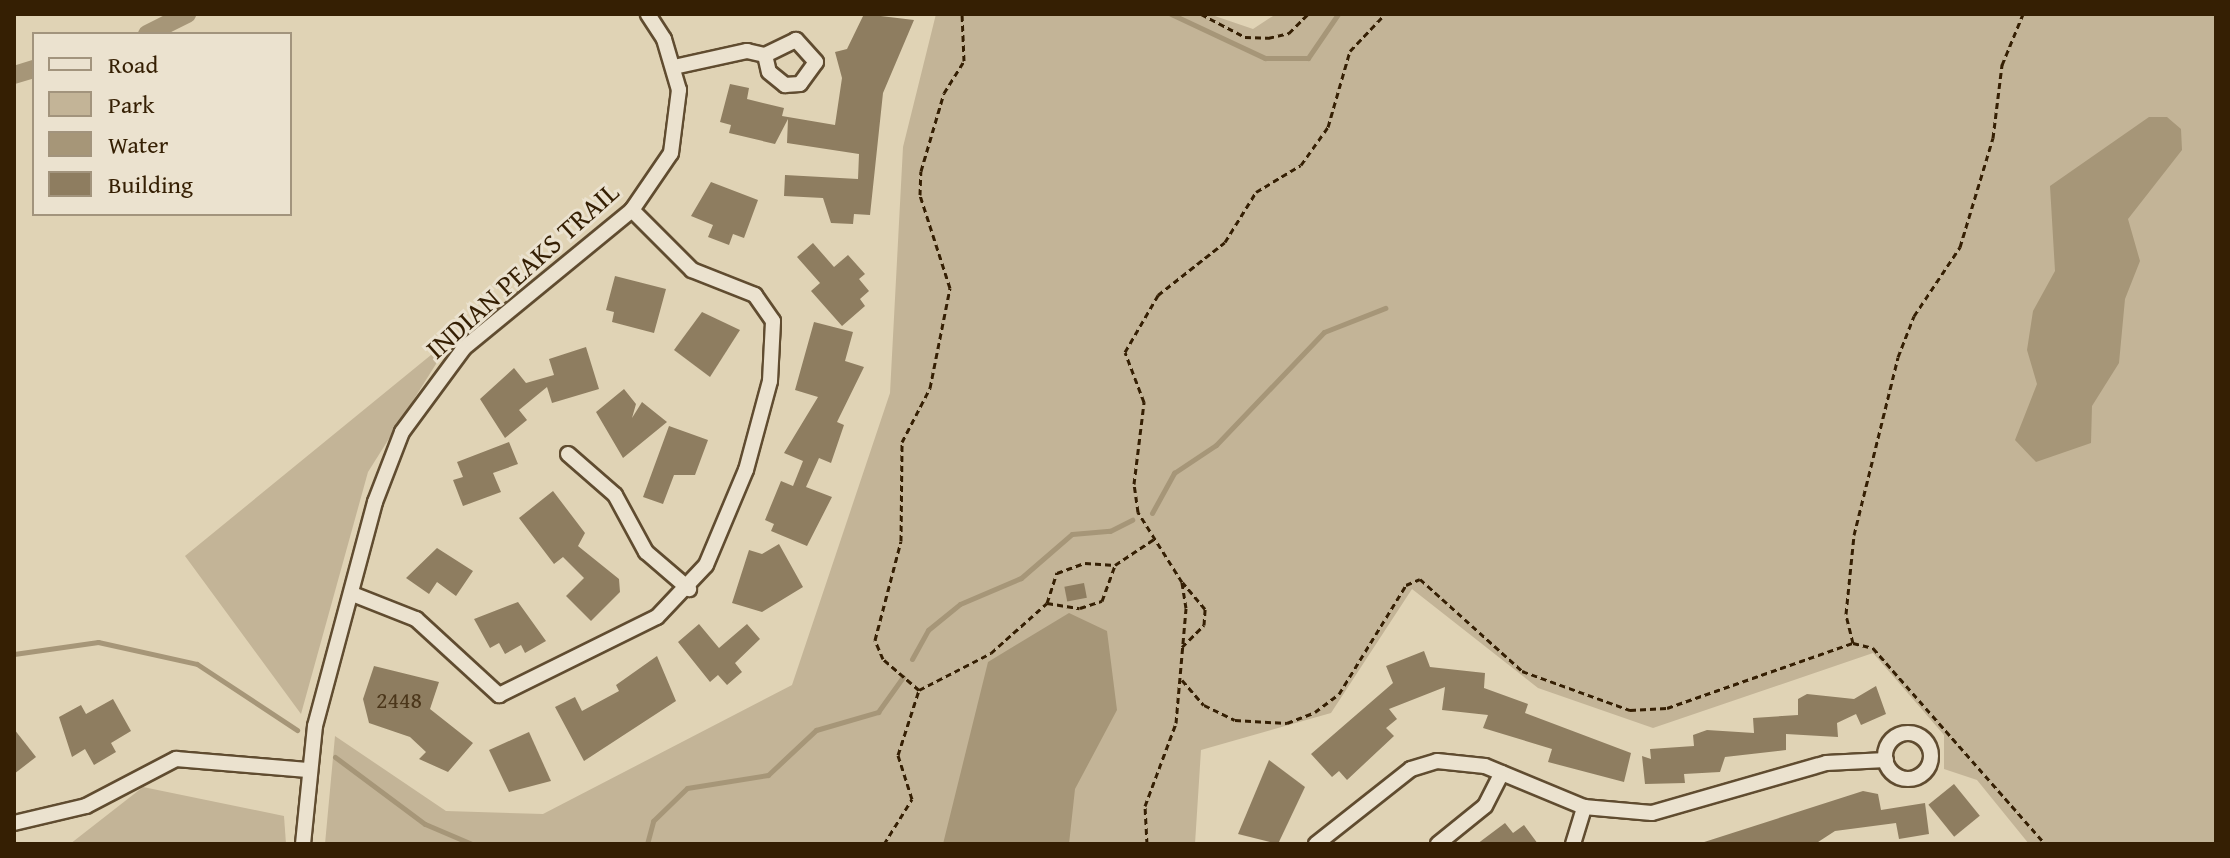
<!DOCTYPE html>
<style>
body{margin:0}
#map{position:relative;width:2230px;height:858px;overflow:hidden;background:#e0d3b5;font-family:"Gentium Book Plus",serif}
div>[style]{position:absolute}
[style*='--x']{left:calc(var(--x)*1px);top:calc(var(--y)*1px);width:calc(var(--w)*1px);rotate:calc(var(--a)*1deg)}
.green>*{inset:0;background:#c3b497}
.water>*{inset:0;background:#a69678}
.stream>*{height:5px;margin:-2.5px;padding:0 2.5px;transform-origin:2.5px;border-radius:2.5px;background:#a69678}
.canal>*{height:18px;margin:-9px;padding:0 9px;transform-origin:9px;border-radius:9px;background:#a69678}
.building>*{inset:0;background:#8e7d60;transform-origin:0 0}
.path>*{height:3px;margin-top:-1.5px;transform-origin:0;background:repeating-linear-gradient(90deg,#351f03 0 6px,transparent 0 10px)}
.roads{filter:drop-shadow(2px 0 #604c30) drop-shadow(-2px 0 #604c30) drop-shadow(0 2px #604c30) drop-shadow(0 -2px #604c30)}
.street>*{height:14px;margin:-7px;padding:0 7px;transform-origin:7px;border-radius:7px;background:#ebe2cf}
.street>.ring{margin:-7px;padding:0;box-sizing:content-box;background:none;border:14px solid #ebe2cf;border-radius:50%}
span{translate:-50% -50%;white-space:nowrap;text-align:center;line-height:1.15;-webkit-text-stroke:6px #ebe2cf;paint-order:stroke}
.number-label{font-size:24px;color:#4b361a}
.number-label span{-webkit-text-stroke-width:0}
.street-label{font-size:28px;color:#351f03}
.frame{position:absolute;inset:0;border:16px solid #351f03;pointer-events:none}
.legend{position:absolute;left:32px;top:32px;width:260px;height:184px;box-sizing:border-box;background:#ebe2cf;border:2px solid #a2947d;margin:0;padding:10px 14px;list-style:none;font-size:24px;color:#351f03}
.legend li{display:flex;align-items:center;gap:16px;height:40px}
.legend b{width:40px;border:2px solid #a2947d}
</style>
<div id="map">
<div class="green">
<div style="clip-path:polygon(936px 14px,1209px 14px,1253px 29px,1276px 14px,2216px 14px,2216px 844px,2029px 844px,1977px 780px,1944px 769px,1944px 735px,1873px 653px,1653px 728px,1538px 688px,1412px 589px,1331px 713px,1201px 750px,1195px 844px,325px 844px,335px 736px,446px 811px,543px 814px,792px 685px,890px 393px,903px 147px)"></div>
<div style="clip-path:polygon(453px 337px,368px 472px,301px 714px,185px 556px)"></div>
<div style="clip-path:polygon(143px 787px,284px 816px,286px 844px,70px 844px)"></div>
</div>
<div class="water">
<div style="clip-path:polygon(2149px 117px,2167px 117px,2181px 129px,2182px 150px,2128px 219px,2140px 261px,2125px 299px,2119px 363px,2092px 406px,2091px 443px,2036px 462px,2015px 440px,2037px 384px,2027px 350px,2033px 311px,2055px 271px,2050px 186px)"></div>
<div style="clip-path:polygon(1069px 613px,1107px 631px,1117px 710px,1075px 789px,1069px 844px,943px 844px,988px 662px)"></div>
</div>
<div class="stream">
<div style="--x:1171;--y:14;--w:104;--a:25.1"></div>
<div style="--x:1265;--y:58;--w:43;--a:0"></div>
<div style="--x:1308;--y:58;--w:53;--a:-55.7"></div>
<div style="--x:1152;--y:513;--w:46;--a:-61.2"></div>
<div style="--x:1174;--y:473;--w:50;--a:-33.7"></div>
<div style="--x:1216;--y:445;--w:156;--a:-46.3"></div>
<div style="--x:1324;--y:332;--w:66;--a:-21.5"></div>
<div style="--x:14;--y:654;--w:85;--a:-8.1"></div>
<div style="--x:98;--y:642;--w:101;--a:12.5"></div>
<div style="--x:197;--y:664;--w:120;--a:33.4"></div>
<div style="--x:912;--y:659;--w:33;--a:-61"></div>
<div style="--x:928;--y:630;--w:41;--a:-39.1"></div>
<div style="--x:960;--y:604;--w:66;--a:-23.1"></div>
<div style="--x:1021;--y:578;--w:67;--a:-40.8"></div>
<div style="--x:1072;--y:534;--w:38;--a:-5"></div>
<div style="--x:1110;--y:531;--w:25;--a:-27"></div>
<div style="--x:335;--y:757;--w:112;--a:36.7"></div>
<div style="--x:425;--y:824;--w:51;--a:23.1"></div>
<div style="--x:647;--y:844;--w:24;--a:-75"></div>
<div style="--x:653;--y:821;--w:47;--a:-44.1"></div>
<div style="--x:687;--y:788;--w:82;--a:-9.1"></div>
<div style="--x:768;--y:775;--w:66;--a:-43.2"></div>
<div style="--x:816;--y:730;--w:65;--a:-16.2"></div>
<div style="--x:878;--y:712;--w:43;--a:-54.5"></div>
</div>
<div class="canal">
<div style="--x:147;--y:34;--w:45;--a:-26.6"></div>
<div style="--x:14;--y:75;--w:21;--a:-17"></div>
</div>
<div class="building">
<div style="clip-path:polygon(864px 14px,914px 20px,883px 93px,870px 215px,854px 214px,853px 224px,831px 223px,823px 198px,784px 196px,785px 175px,858px 179px,859px 154px,787px 143px,788px 119px,775px 144px,729px 133px,731px 125px,720px 122px,730px 84px,749px 88px,747px 99px,784px 108px,782px 116px,835px 125px,842px 78px,835px 52px,847px 49px)"></div>
<div style="clip-path:polygon(711px 182px,758px 200px,744px 238px,733px 234px,729px 245px,708px 237px,713px 225px,691px 216px)"></div>
<div style="clip-path:polygon(813px 243px,834px 267px,848px 255px,865px 274px,859px 279px,869px 291px,860px 299px,865px 306px,842px 326px,811px 291px,820px 283px,797px 257px)"></div>
<div style="clip-path:polygon(615px 276px,666px 289px,654px 333px,612px 322px,614px 312px,606px 310px)"></div>
<div style="clip-path:polygon(702px 312px,740px 330px,710px 377px,674px 350px)"></div>
<div style="clip-path:polygon(814px 322px,853px 332px,845px 361px,864px 367px,837px 422px,844px 425px,831px 463px,819px 458px,806px 487px,832px 497px,807px 546px,771px 531px,774px 524px,765px 520px,781px 481px,793px 486px,803px 461px,784px 453px,818px 397px,795px 390px)"></div>
<div style="clip-path:polygon(586px 347px,599px 389px,552px 403px,547px 387px,519px 410px,527px 420px,505px 438px,480px 399px,514px 368px,526px 383px,554px 375px,549px 359px)"></div>
<div style="clip-path:polygon(624px 389px,636px 404px,632px 418px,642px 402px,667px 422px,623px 458px,596px 412px)"></div>
<div style="clip-path:polygon(669px 426px,708px 440px,695px 475px,674px 475px,663px 504px,643px 497px)"></div>
<div style="clip-path:polygon(509px 442px,518px 464px,493px 473px,501px 492px,463px 506px,453px 480px,463px 477px,457px 462px)"></div>
<div style="clip-path:polygon(553px 491px,585px 533px,578px 546px,619px 579px,620px 592px,591px 621px,566px 596px,584px 578px,563px 557px,554px 564px,519px 518px)"></div>
<div style="clip-path:polygon(779px 544px,803px 587px,762px 612px,732px 603px,749px 550px,762px 554px)"></div>
<div style="clip-path:polygon(437px 548px,473px 571px,456px 596px,437px 582px,429px 594px,406px 578px)"></div>
<div style="left:1084px;top:583px;width:15px;height:20px;rotate:79deg"></div>
<div style="clip-path:polygon(518px 602px,546px 641px,525px 653px,521px 645px,505px 654px,499px 643px,490px 648px,474px 619px)"></div>
<div style="clip-path:polygon(699px 624px,719px 648px,747px 624px,760px 639px,735px 663px,742px 672px,727px 685px,718px 675px,710px 682px,678px 642px)"></div>
<div style="clip-path:polygon(1424px 651px,1430px 667px,1485px 673px,1484px 688px,1528px 704px,1525px 713px,1631px 753px,1624px 782px,1548px 762px,1552px 749px,1483px 728px,1488px 715px,1442px 710px,1445px 687px,1389px 709px,1397px 719px,1386px 728px,1394px 736px,1347px 780px,1339px 771px,1332px 777px,1311px 754px,1393px 683px,1386px 666px)"></div>
<div style="clip-path:polygon(657px 656px,676px 701px,584px 761px,555px 707px,575px 697px,582px 711px,619px 691px,616px 685px)"></div>
<div style="clip-path:polygon(374px 666px,439px 682px,430px 709px,473px 743px,448px 772px,419px 759px,426px 752px,410px 737px,369px 723px,363px 699px)"></div>
<div style="clip-path:polygon(1876px 686px,1886px 714px,1861px 725px,1856px 714px,1837px 723px,1838px 737px,1786px 734px,1786px 750px,1725px 757px,1720px 772px,1684px 774px,1685px 783px,1645px 784px,1642px 756px,1651px 759px,1650px 749px,1694px 746px,1693px 735px,1707px 730px,1754px 733px,1753px 718px,1798px 715px,1798px 699px,1807px 694px,1854px 699px)"></div>
<div style="clip-path:polygon(113px 699px,131px 731px,111px 743px,116px 752px,94px 765px,85px 749px,72px 757px,59px 717px,81px 705px,86px 714px)"></div>
<div style="clip-path:polygon(14px 729px,36px 757px,14px 774px)"></div>
<div style="clip-path:polygon(529px 732px,551px 781px,509px 792px,489px 750px)"></div>
<div style="clip-path:polygon(1269px 760px,1305px 787px,1278px 844px,1238px 834px)"></div>
<div style="left:1954px;top:784px;width:41px;height:33px;rotate:51deg"></div>
<div style="clip-path:polygon(1863px 791px,1878px 794px,1881px 810px,1925px 803px,1929px 834px,1899px 839px,1896px 823px,1835px 831px,1815px 844px,1698px 844px)"></div>
<div style="clip-path:polygon(1505px 823px,1513px 833px,1524px 825px,1538px 844px,1477px 844px)"></div>
</div>
<div class="path">
<div style="--x:1201;--y:14;--w:50;--a:27.6"></div>
<div style="--x:1245;--y:37;--w:23;--a:2"></div>
<div style="--x:1268;--y:38;--w:22;--a:-13"></div>
<div style="--x:1289;--y:33;--w:27;--a:-45"></div>
<div style="--x:1047;--y:603;--w:33;--a:9"></div>
<div style="--x:1080;--y:608;--w:23;--a:-18"></div>
<div style="--x:1102;--y:601;--w:38;--a:-70"></div>
<div style="--x:1853;--y:643;--w:30;--a:-104"></div>
<div style="--x:1846;--y:614;--w:79;--a:-84.2"></div>
<div style="--x:1854;--y:535;--w:183;--a:-76.1"></div>
<div style="--x:1898;--y:357;--w:44;--a:-68.7"></div>
<div style="--x:1914;--y:316;--w:83;--a:-56.3"></div>
<div style="--x:1960;--y:247;--w:114;--a:-73.2"></div>
<div style="--x:1993;--y:138;--w:74;--a:-83"></div>
<div style="--x:2002;--y:65;--w:55;--a:-67.6"></div>
<div style="--x:1182;--y:647;--w:31;--a:-45"></div>
<div style="--x:1204;--y:625;--w:16;--a:-86"></div>
<div style="--x:1205;--y:609;--w:35;--a:-130"></div>
<div style="--x:1182;--y:680;--w:33;--a:49"></div>
<div style="--x:1204;--y:705;--w:34;--a:26"></div>
<div style="--x:1235;--y:720;--w:52;--a:3.3"></div>
<div style="--x:1287;--y:723;--w:30;--a:-21"></div>
<div style="--x:1315;--y:712;--w:30;--a:-37"></div>
<div style="--x:1339;--y:694;--w:128;--a:-58.4"></div>
<div style="--x:1406;--y:585;--w:15;--a:-23"></div>
<div style="--x:1420;--y:579;--w:137;--a:42"></div>
<div style="--x:1522;--y:671;--w:115;--a:19.9"></div>
<div style="--x:1630;--y:710;--w:37;--a:-3"></div>
<div style="--x:1667;--y:708;--w:197;--a:-19.3"></div>
<div style="--x:1853;--y:643;--w:21;--a:14"></div>
<div style="--x:1873;--y:648;--w:261;--a:48.7"></div>
<div style="--x:919;--y:690;--w:81;--a:-27.2"></div>
<div style="--x:991;--y:653;--w:75;--a:-41.8"></div>
<div style="--x:1047;--y:603;--w:32;--a:-72"></div>
<div style="--x:1057;--y:573;--w:30;--a:-20"></div>
<div style="--x:1085;--y:563;--w:30;--a:4"></div>
<div style="--x:1115;--y:565;--w:47;--a:-33.7"></div>
<div style="--x:884;--y:844;--w:53;--a:-58.1"></div>
<div style="--x:912;--y:799;--w:46;--a:-107.7"></div>
<div style="--x:898;--y:755;--w:68;--a:-72.1"></div>
<div style="--x:919;--y:690;--w:48;--a:-139.3"></div>
<div style="--x:883;--y:659;--w:21;--a:-113"></div>
<div style="--x:875;--y:640;--w:102;--a:-75.3"></div>
<div style="--x:901;--y:541;--w:99;--a:-89.4"></div>
<div style="--x:902;--y:442;--w:61;--a:-62.6"></div>
<div style="--x:930;--y:388;--w:102;--a:-78.7"></div>
<div style="--x:950;--y:288;--w:98;--a:-107.9"></div>
<div style="--x:920;--y:195;--w:24;--a:-88"></div>
<div style="--x:921;--y:171;--w:81;--a:-73.6"></div>
<div style="--x:944;--y:93;--w:38;--a:-58"></div>
<div style="--x:964;--y:61;--w:47;--a:-92.4"></div>
<div style="--x:1147;--y:844;--w:38;--a:-93"></div>
<div style="--x:1145;--y:806;--w:89;--a:-69.5"></div>
<div style="--x:1176;--y:723;--w:115;--a:-85"></div>
<div style="--x:1186;--y:608;--w:26;--a:-99"></div>
<div style="--x:1182;--y:582;--w:83;--a:-122.2"></div>
<div style="--x:1138;--y:512;--w:28;--a:-98"></div>
<div style="--x:1134;--y:484;--w:83;--a:-83"></div>
<div style="--x:1144;--y:402;--w:53;--a:-110.8"></div>
<div style="--x:1125;--y:352;--w:66;--a:-59.9"></div>
<div style="--x:1158;--y:295;--w:85;--a:-38.3"></div>
<div style="--x:1225;--y:242;--w:59;--a:-58.2"></div>
<div style="--x:1256;--y:192;--w:52;--a:-31"></div>
<div style="--x:1301;--y:165;--w:47;--a:-54.6"></div>
<div style="--x:1328;--y:127;--w:79;--a:-73.9"></div>
<div style="--x:1350;--y:51;--w:51;--a:-46.6"></div>
</div>
<div class="roads">
<div class="street">
<div style="--x:674;--y:67;--w:75;--a:-12.4"></div>
<div style="--x:747;--y:51;--w:18;--a:13"></div>
<div style="--x:765;--y:55;--w:17;--a:77"></div>
<div style="--x:769;--y:72;--w:21;--a:39"></div>
<div style="--x:785;--y:85;--w:15;--a:-4"></div>
<div style="--x:800;--y:84;--w:27;--a:-54"></div>
<div style="--x:816;--y:62;--w:30;--a:-132"></div>
<div style="--x:796;--y:40;--w:34;--a:154"></div>
<div style="--x:568;--y:454;--w:62;--a:41.1"></div>
<div style="--x:615;--y:495;--w:65;--a:61.5"></div>
<div style="--x:646;--y:552;--w:57;--a:40.7"></div>
<div style="--x:355;--y:595;--w:66;--a:21.5"></div>
<div style="--x:416;--y:619;--w:113;--a:42.5"></div>
<div style="--x:499;--y:695;--w:176;--a:-26.3"></div>
<div style="--x:657;--y:617;--w:71;--a:-46.7"></div>
<div style="--x:706;--y:565;--w:103;--a:-67.2"></div>
<div style="--x:746;--y:470;--w:92;--a:-74.9"></div>
<div style="--x:770;--y:381;--w:60;--a:-87.1"></div>
<div style="--x:773;--y:321;--w:32;--a:-125"></div>
<div style="--x:755;--y:295;--w:68;--a:-158.4"></div>
<div style="--x:692;--y:270;--w:85;--a:-135"></div>
<div class="ring" style="left:1885px;top:733px;width:32px;height:32px"></div>
<div style="--x:14;--y:823;--w:74;--a:-13.3"></div>
<div style="--x:86;--y:806;--w:102;--a:-27.6"></div>
<div style="--x:176;--y:759;--w:132;--a:4.8"></div>
<div style="--x:303;--y:844;--w:119;--a:-84.2"></div>
<div style="--x:315;--y:726;--w:232;--a:-75"></div>
<div style="--x:375;--y:502;--w:75;--a:-68.9"></div>
<div style="--x:402;--y:432;--w:104;--a:-53.6"></div>
<div style="--x:464;--y:348;--w:217;--a:-39.4"></div>
<div style="--x:632;--y:210;--w:69;--a:-55.6"></div>
<div style="--x:671;--y:153;--w:64;--a:-82.8"></div>
<div style="--x:679;--y:90;--w:53;--a:-106.4"></div>
<div style="--x:664;--y:39;--w:30;--a:-123"></div>
<div style="--x:1316;--y:844;--w:121;--a:-38.3"></div>
<div style="--x:1411;--y:769;--w:27;--a:-17"></div>
<div style="--x:1437;--y:761;--w:48;--a:5.9"></div>
<div style="--x:1485;--y:766;--w:107;--a:22.5"></div>
<div style="--x:1584;--y:807;--w:68;--a:5"></div>
<div style="--x:1652;--y:813;--w:181;--a:-16"></div>
<div style="--x:1826;--y:763;--w:60;--a:-2.9"></div>
<div style="--x:1438;--y:844;--w:60;--a:-39"></div>
<div style="--x:1485;--y:806;--w:37;--a:-63"></div>
<div style="--x:1573;--y:844;--w:39;--a:-73"></div>
</div>
</div>
<div class="number-label">
<span style="left:399px;top:700px">2448</span>
</div>
<div class="street-label">
<span style="left:522px;top:270px;rotate:-42deg">INDIAN PEAKS TRAIL</span>
</div>
<div class="frame"></div>
<ul class="legend">
<li><b style="height:10px;background:#ebe2cf"></b>Road</li>
<li><b style="height:22px;background:#c3b497"></b>Park</li>
<li><b style="height:22px;background:#a69678"></b>Water</li>
<li><b style="height:22px;background:#8e7d60"></b>Building</li>
</ul>
</div>
